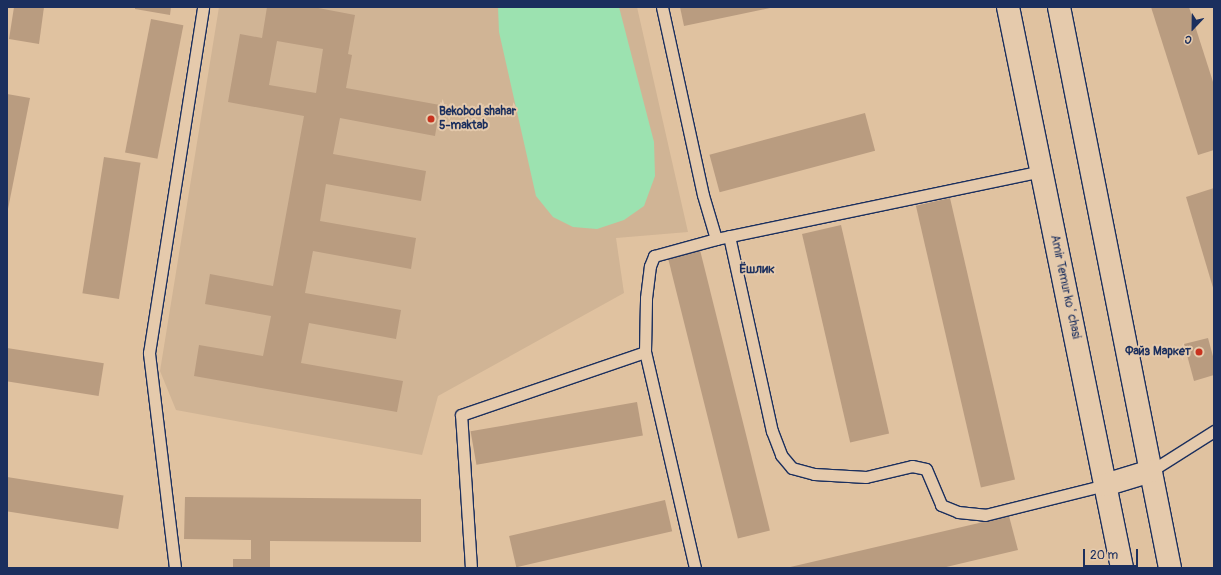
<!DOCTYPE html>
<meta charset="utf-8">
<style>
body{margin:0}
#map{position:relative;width:1221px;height:575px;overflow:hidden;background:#e0c2a0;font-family:Pangolin,sans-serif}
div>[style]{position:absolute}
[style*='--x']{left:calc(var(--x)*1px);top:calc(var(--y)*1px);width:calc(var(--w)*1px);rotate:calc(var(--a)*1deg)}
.built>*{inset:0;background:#d0b495}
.green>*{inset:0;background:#9ce2b0}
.building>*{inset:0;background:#b99c80;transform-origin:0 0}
.roads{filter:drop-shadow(1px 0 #1b2f5e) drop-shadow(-1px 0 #1b2f5e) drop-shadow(0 1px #1b2f5e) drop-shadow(0 -1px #1b2f5e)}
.service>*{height:11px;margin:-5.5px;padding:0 5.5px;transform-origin:5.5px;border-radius:5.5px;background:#e5caac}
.tertiary>*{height:22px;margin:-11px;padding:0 11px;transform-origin:11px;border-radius:11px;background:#e5caac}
.dots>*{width:11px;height:11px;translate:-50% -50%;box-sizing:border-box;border:2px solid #e5caac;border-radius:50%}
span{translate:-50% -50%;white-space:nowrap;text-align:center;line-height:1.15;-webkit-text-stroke:4px #e5caac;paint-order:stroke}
.poi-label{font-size:12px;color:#1b2f5e;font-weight:700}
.left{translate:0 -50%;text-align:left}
.right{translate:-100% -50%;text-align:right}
.street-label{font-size:12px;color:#1b2f5e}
.neighbourhood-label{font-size:13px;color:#1b2f5e;font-weight:700}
.frame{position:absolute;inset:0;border:8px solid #1b2f5e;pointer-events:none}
.north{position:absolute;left:1173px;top:8px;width:40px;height:40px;-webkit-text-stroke:3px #e5caac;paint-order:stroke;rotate:202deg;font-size:11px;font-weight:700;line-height:16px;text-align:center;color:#1b2f5e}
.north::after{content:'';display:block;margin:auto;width:14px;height:18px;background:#1b2f5e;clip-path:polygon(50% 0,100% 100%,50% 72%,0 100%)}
.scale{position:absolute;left:1083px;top:549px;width:55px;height:18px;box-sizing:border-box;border:2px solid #1b2f5e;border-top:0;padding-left:5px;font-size:12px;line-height:14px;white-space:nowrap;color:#1b2f5e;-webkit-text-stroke:3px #e5caac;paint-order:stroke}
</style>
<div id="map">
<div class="built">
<div style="clip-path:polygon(219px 7px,637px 7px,688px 232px,616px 238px,624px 293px,438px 396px,422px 455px,176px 410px,160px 371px)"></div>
</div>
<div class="green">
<div style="clip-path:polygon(498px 7px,619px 7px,654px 142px,655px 176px,644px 206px,624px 220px,597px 229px,573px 227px,553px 217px,536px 196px,499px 32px)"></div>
</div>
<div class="building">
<div style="clip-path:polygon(14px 7px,44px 7px,39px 44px,9px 39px)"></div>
<div style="clip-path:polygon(135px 7px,171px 7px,170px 15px,135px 9px)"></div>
<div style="clip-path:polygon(evenodd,267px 7px,313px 7px,355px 15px,348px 54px,352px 55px,346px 88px,440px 105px,435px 136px,340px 118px,333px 154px,426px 171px,421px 201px,326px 184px,320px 221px,416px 238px,411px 269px,313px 251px,305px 293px,401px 310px,396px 339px,309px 323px,301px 363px,403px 381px,397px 412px,194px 376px,199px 345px,263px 356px,271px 316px,205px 304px,210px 274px,273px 286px,304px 116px,228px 102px,240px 34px,262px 38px,267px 7px,277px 41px,323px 49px,316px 93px,269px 85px,277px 41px)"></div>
<div style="clip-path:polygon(680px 7px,770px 7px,770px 8px,684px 26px)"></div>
<div style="clip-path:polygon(1151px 7px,1189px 7px,1214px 85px,1214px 150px,1198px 155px)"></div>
<div style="left:151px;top:19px;width:33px;height:136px;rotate:11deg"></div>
<div style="clip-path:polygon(7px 94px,30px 98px,8px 209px,7px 209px)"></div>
<div style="left:865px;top:113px;width:39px;height:161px;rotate:75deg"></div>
<div style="left:104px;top:157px;width:37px;height:138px;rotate:9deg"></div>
<div style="clip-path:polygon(1214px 188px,1214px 291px,1186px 197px)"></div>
<div style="left:950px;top:198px;width:289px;height:35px;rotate:77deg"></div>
<div style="left:841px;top:225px;width:214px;height:40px;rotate:77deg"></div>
<div style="left:700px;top:250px;width:289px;height:33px;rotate:76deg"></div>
<div style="clip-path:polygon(1208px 338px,1214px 360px,1214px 375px,1194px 381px,1184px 344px)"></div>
<div style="left:7px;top:348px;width:98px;height:33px;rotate:9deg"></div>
<div style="left:637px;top:402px;width:34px;height:169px;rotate:80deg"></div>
<div style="left:7px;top:477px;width:118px;height:34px;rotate:9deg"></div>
<div style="clip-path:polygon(185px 497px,421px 499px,421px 542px,270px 541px,270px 568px,233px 568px,233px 559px,251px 559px,251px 540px,184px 539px)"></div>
<div style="left:665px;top:500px;width:32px;height:160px;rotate:77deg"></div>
<div style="clip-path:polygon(1009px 516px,1018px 550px,942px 568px,786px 568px)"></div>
</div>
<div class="roads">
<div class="service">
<div style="--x:662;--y:7;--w:192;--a:77.7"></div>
<div style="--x:703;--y:195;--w:46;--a:73.5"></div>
<div style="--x:716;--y:239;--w:333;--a:-11.8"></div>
<div style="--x:729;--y:236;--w:200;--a:77.6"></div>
<div style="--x:772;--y:431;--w:26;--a:69"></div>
<div style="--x:781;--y:455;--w:17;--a:50"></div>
<div style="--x:792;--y:468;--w:23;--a:15"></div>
<div style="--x:814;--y:474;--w:52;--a:3.3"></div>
<div style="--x:866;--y:477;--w:47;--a:-13.4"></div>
<div style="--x:912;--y:466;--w:14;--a:12"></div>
<div style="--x:926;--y:469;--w:39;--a:67"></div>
<div style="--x:941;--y:505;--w:18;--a:22"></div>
<div style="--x:958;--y:512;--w:27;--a:6"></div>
<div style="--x:985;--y:515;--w:124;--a:-14"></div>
<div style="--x:1151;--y:471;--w:75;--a:-32.4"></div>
<div style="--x:175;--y:568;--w:217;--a:-96.9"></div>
<div style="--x:149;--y:353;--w:350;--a:-81.1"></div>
<div style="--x:471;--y:568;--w:153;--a:-93.7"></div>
<div style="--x:461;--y:415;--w:194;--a:-18.9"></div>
<div style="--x:695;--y:568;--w:222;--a:-103"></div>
<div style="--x:645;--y:352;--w:54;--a:-88.9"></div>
<div style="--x:646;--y:298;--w:32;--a:-83"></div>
<div style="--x:650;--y:266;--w:11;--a:-68"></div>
<div style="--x:654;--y:256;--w:64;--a:-15.3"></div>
</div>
<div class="tertiary">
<div style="--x:1008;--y:7;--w:572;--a:78.51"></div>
<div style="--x:1059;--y:7;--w:572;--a:78.81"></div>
<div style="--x:1105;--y:485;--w:48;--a:-16.9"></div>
</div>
</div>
<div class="dots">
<div style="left:431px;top:119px;background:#c8321e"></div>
<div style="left:1199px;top:352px;background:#c8321e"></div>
</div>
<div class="poi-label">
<span class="left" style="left:439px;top:119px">Bekobod shahar<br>5-maktab</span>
<span class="right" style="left:1191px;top:352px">Файз Маркет</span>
</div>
<div class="street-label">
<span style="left:1065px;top:287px;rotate:78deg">Amir Temur koʻchasi</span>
</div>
<div class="neighbourhood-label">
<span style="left:757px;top:269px">Ёшлик</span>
</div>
<div class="frame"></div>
<div class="north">С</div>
<div class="scale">20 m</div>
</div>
